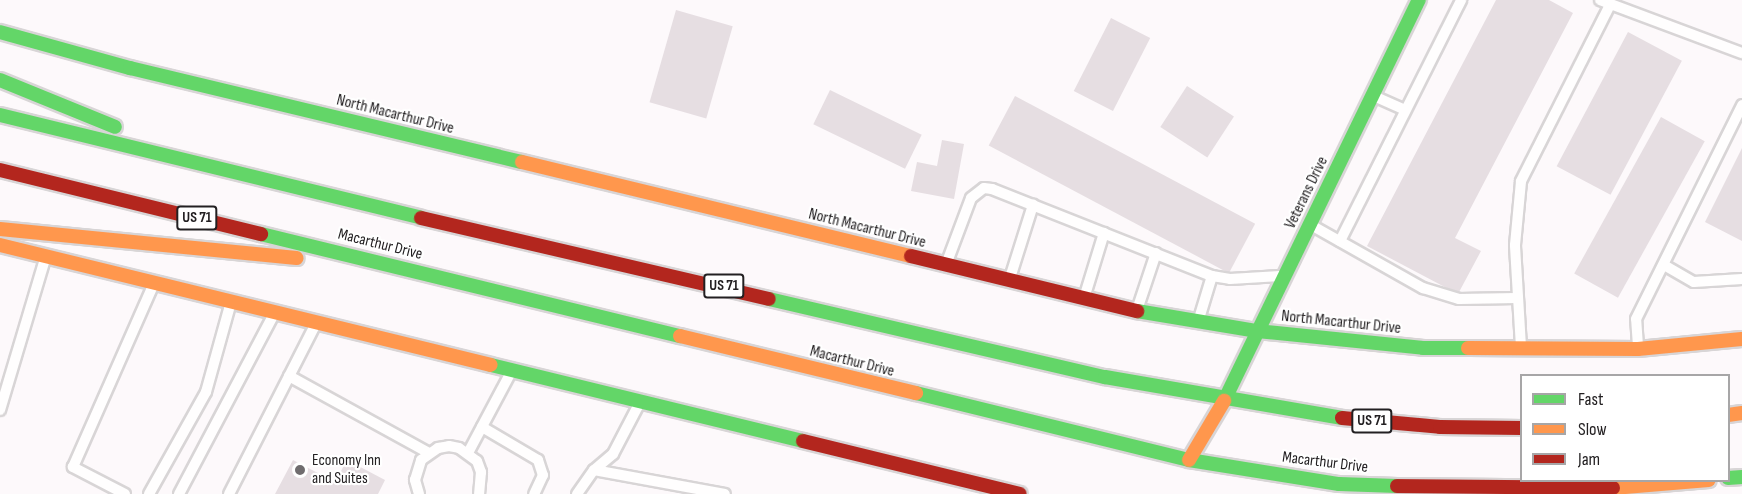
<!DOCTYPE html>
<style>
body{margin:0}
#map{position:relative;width:1742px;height:494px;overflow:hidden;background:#fdf9fb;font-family:"Sofia Sans Condensed",sans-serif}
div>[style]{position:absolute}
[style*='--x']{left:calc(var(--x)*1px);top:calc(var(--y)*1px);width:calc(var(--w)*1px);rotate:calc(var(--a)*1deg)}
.building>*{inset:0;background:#e6dee2;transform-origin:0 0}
.roads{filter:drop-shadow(2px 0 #d8d5d6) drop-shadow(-2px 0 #d8d5d6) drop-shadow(0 2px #d8d5d6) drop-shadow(0 -2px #d8d5d6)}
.lane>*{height:10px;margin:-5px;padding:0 5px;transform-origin:5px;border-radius:5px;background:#fffefe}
.fast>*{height:14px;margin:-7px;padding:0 7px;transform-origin:7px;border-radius:7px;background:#63d668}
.slow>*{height:14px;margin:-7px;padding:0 7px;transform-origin:7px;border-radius:7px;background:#ff974d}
.jam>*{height:14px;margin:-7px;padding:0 7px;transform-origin:7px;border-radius:7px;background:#b3261e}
.dots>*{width:16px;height:16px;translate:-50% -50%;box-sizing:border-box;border:3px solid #fff;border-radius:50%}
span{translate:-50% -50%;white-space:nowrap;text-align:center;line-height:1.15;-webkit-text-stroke:4.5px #fff;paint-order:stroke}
.shield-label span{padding:2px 4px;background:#fff;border:2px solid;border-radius:4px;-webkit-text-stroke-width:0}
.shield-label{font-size:15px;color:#232022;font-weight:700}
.street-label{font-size:16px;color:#232022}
.poi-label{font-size:16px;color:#232022}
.left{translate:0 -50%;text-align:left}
.legend{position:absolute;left:1520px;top:374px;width:210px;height:108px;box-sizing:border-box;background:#fff;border:2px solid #a7a6a7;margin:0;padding:8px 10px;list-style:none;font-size:18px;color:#232022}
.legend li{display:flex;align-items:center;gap:12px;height:30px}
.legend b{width:30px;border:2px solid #a7a6a7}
</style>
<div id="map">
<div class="building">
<div style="clip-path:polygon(1496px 0,1549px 0,1573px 13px,1455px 238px,1481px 251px,1458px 294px,1367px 246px)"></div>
<div style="left:676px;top:10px;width:59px;height:96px;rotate:16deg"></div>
<div style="left:1111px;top:18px;width:44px;height:82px;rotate:27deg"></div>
<div style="left:1628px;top:32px;width:61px;height:152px;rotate:28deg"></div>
<div style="left:1187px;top:86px;width:56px;height:49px;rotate:33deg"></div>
<div style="left:830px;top:90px;width:102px;height:38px;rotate:26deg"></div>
<div style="left:1015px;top:96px;width:272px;height:56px;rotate:28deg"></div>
<div style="left:1661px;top:117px;width:50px;height:179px;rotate:29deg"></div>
<div style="clip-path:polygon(942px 140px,964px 144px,954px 199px,911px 191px,917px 162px,937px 166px)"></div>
<div style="clip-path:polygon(1742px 148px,1742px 241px,1705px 222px)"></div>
<div style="clip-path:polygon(293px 460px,335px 482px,347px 460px,385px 480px,378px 494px,275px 494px)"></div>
</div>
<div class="roads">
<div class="lane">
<div style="--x:1600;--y:0;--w:152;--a:20.5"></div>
<div style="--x:1376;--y:97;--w:32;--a:24"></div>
<div style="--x:1311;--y:225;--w:129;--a:29.4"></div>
<div style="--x:1423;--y:288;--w:38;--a:17"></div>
<div style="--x:1459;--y:299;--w:58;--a:-1"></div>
<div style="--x:1340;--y:241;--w:270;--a:-63.3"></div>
<div style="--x:947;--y:262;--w:68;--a:-69.4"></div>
<div style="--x:971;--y:198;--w:16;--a:-38"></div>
<div style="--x:984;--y:188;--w:8;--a:7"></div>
<div style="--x:992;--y:189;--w:237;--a:21.6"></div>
<div style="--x:1212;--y:276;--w:18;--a:9"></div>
<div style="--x:1230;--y:279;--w:50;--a:-3.4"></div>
<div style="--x:1664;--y:265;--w:34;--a:30"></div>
<div style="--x:1694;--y:282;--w:48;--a:-3.6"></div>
<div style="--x:1010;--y:278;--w:77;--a:-72.5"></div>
<div style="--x:1085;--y:295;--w:65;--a:-73"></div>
<div style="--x:1137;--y:310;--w:60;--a:-71.6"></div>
<div style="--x:1198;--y:322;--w:48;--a:-73.1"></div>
<div style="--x:1638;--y:346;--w:27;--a:-94"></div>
<div style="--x:1636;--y:319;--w:239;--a:-63.6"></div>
<div style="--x:1521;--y:347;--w:102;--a:-93.4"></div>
<div style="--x:1515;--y:245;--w:64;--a:-84.6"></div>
<div style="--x:1521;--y:181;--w:197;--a:-63.2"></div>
<div style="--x:289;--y:376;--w:160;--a:28.8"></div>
<div style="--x:0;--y:410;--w:158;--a:-73.4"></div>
<div style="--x:482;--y:427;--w:65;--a:30.5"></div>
<div style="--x:538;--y:460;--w:16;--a:72"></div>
<div style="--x:543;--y:475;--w:21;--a:115"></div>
<div style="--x:468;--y:453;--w:92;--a:-62"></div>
<div style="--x:594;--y:470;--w:25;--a:-40"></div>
<div style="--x:613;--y:454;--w:56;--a:-62.5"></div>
<div style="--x:125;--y:494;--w:59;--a:-152.6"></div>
<div style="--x:73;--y:467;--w:198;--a:-66.2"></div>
<div style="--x:149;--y:494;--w:117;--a:-60.8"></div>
<div style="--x:206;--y:392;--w:93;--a:-74.5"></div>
<div style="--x:179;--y:494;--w:204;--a:-62.2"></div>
<div style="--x:229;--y:494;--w:192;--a:-63"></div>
<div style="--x:419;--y:494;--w:15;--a:-106"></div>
<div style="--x:415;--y:480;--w:21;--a:-73"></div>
<div style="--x:421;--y:460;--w:21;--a:-35"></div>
<div style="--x:438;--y:448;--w:11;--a:-10"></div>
<div style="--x:449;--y:446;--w:10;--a:11"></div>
<div style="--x:459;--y:448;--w:22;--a:36"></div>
<div style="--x:477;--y:461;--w:12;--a:70"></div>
<div style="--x:481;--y:472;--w:22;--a:95"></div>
<div style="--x:577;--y:494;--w:29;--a:-55"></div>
<div style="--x:594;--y:470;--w:133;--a:10.4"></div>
</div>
<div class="fast">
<div style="--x:0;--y:32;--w:135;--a:15.5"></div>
<div style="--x:130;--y:68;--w:403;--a:13.5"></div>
<div style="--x:0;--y:80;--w:124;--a:22.2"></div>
<div style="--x:0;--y:115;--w:433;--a:13.7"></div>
<div style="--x:261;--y:234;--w:431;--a:13.7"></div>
<div style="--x:769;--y:299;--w:345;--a:13.1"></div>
<div style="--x:1105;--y:377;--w:241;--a:9.8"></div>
<div style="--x:1137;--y:311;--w:122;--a:9.5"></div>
<div style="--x:1257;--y:331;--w:167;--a:5.8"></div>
<div style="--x:1423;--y:348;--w:45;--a:0"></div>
<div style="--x:491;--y:365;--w:321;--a:13.7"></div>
<div style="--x:916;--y:393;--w:281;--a:13.8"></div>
<div style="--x:1189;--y:460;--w:152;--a:9.1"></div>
<div style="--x:1339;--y:484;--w:58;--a:2"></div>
<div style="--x:1224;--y:401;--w:446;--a:-64.1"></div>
<div style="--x:1728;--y:478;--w:14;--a:-4"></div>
</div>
<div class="slow">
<div style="--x:522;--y:162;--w:400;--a:13.6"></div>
<div style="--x:0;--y:229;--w:298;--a:5.6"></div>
<div style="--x:0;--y:245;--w:505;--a:13.73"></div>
<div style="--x:680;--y:336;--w:243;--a:13.6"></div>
<div style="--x:1468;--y:348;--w:170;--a:0.3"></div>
<div style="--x:1638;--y:349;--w:104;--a:-5.5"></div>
<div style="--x:1728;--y:415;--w:14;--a:-8"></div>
<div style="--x:1189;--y:460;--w:69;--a:-59.3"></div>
<div style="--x:1613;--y:488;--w:96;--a:-4.8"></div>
</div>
<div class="jam">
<div style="--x:0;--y:170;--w:269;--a:13.8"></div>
<div style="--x:421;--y:218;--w:357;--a:13.1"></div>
<div style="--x:911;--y:256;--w:233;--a:13.7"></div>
<div style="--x:1342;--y:418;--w:98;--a:5.2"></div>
<div style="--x:1440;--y:427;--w:82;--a:0.7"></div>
<div style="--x:803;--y:441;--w:223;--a:13.7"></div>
<div style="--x:1397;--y:486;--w:216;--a:0.5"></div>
</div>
</div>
<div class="dots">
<div style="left:300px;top:470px;background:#6f6c6e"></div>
</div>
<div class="shield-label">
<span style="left:197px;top:218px">US 71</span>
<span style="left:724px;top:286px">US 71</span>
<span style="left:1372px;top:421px">US 71</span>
</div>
<div class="street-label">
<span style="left:395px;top:115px;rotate:14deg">North Macarthur Drive</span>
<span style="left:1307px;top:193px;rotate:-64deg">Veterans Drive</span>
<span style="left:867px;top:229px;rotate:14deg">North Macarthur Drive</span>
<span style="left:380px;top:245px;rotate:14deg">Macarthur Drive</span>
<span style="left:1341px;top:323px;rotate:6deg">North Macarthur Drive</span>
<span style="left:852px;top:362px;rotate:14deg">Macarthur Drive</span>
<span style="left:1325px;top:463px;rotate:7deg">Macarthur Drive</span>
</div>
<div class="poi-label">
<span class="left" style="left:312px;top:470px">Economy Inn<br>and Suites</span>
</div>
<ul class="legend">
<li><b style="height:8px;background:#63d668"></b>Fast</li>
<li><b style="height:8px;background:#ff974d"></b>Slow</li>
<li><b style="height:8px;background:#b3261e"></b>Jam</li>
</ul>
</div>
